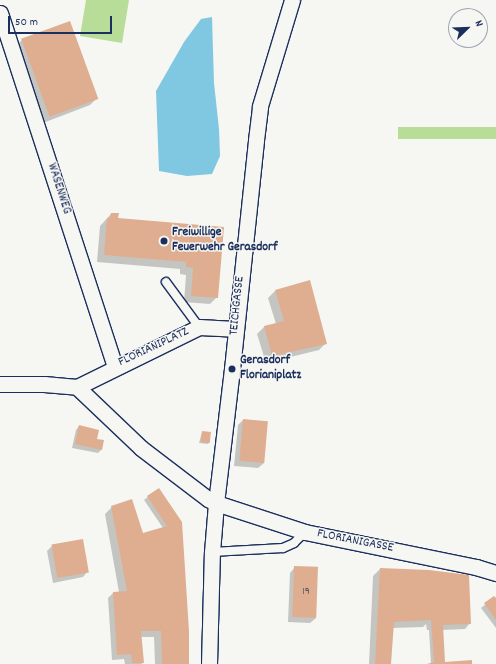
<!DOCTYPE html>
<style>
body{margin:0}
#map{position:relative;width:496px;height:664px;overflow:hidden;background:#f6f6f2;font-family:Dekko,sans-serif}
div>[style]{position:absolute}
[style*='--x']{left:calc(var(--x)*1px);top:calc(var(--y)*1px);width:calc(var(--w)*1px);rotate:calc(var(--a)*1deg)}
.green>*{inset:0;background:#b8dd98;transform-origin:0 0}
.water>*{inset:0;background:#80c7e1}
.shadow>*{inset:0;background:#0003}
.building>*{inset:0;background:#dfae91;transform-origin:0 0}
.roads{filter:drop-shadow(1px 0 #1b2f5e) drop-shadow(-1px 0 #1b2f5e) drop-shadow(0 1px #1b2f5e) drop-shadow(0 -1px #1b2f5e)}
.service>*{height:8px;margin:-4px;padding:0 4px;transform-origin:4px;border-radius:4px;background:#f6f6f2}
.minor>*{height:15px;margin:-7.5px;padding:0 7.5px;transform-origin:7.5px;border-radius:7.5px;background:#f6f6f2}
.dots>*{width:11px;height:11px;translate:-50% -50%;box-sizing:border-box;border:2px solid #f6f6f2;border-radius:50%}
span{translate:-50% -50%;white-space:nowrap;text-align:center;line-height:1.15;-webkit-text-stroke:3px #f6f6f2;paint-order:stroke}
.number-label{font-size:11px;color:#4c4f6b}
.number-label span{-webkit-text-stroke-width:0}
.street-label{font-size:13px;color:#1b2f5e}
.poi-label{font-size:13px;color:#1b2f5e;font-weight:700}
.left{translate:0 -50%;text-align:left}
.north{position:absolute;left:448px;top:8px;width:40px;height:40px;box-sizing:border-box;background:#f6f6f2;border:1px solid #9ea6b7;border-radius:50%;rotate:67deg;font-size:11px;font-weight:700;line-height:16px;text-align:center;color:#1b2f5e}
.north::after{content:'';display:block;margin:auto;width:14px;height:18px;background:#1b2f5e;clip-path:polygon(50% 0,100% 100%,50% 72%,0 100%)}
.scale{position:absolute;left:8px;top:16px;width:104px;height:18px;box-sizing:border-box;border:2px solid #1b2f5e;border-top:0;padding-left:5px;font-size:12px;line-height:14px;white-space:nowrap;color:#1b2f5e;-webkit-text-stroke:3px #f6f6f2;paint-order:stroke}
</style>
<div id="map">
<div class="green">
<div style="clip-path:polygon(86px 0,129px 0,122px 43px,80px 36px)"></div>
<div style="left:496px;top:127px;width:12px;height:98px;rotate:90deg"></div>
</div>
<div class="water">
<div style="clip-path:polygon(212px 17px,214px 83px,219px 129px,220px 156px,212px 174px,187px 176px,159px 171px,156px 91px,184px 42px,201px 19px)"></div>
</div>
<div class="shadow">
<div style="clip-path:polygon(22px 40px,97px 98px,90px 105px,43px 123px,15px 47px)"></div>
<div style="clip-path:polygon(111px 214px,117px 219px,223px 228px,217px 297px,210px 304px,184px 302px,186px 275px,180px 274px,180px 269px,97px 262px,100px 226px)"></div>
<div style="clip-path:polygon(275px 291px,326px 343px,319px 350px,266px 363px,257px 334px,264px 327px,276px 324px,268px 298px)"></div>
<div style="clip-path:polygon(243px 420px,264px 463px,258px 468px,234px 466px,238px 425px)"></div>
<div style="clip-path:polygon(79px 426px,96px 439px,101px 450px,98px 453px,72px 448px,76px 430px)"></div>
<div style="clip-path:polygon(202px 432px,209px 442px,208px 444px,199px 443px)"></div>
<div style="clip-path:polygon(158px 489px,181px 522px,188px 664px,155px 664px,154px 637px,141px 637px,143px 663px,141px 664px,125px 664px,124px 659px,112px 660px,108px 598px,113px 593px,119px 592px,105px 514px,112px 507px,143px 534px,163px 528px,144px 500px)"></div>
<div style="clip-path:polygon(82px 540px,88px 571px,83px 577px,53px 583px,47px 551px,52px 546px)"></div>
<div style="clip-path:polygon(295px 567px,316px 618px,310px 623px,288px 622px,290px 573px)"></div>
<div style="clip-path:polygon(380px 569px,470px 623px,465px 629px,442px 630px,444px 663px,471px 664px,424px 664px,431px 664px,429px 630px,427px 630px,426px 624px,423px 627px,392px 628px,390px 664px,369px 664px,373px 576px)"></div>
<div style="clip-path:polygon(494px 597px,496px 600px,496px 628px,481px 608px)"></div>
</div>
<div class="building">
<div style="left:70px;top:21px;width:83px;height:52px;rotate:70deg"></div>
<div style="clip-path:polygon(111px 213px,119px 213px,118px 218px,224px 227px,218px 298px,191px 296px,193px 268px,186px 267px,186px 262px,104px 255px,107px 218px,110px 218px)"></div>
<div style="clip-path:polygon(310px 280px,327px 344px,272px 356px,264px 326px,284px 321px,275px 290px)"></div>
<div style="left:243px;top:419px;width:25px;height:42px;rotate:5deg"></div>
<div style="clip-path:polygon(79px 425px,99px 430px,97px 439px,104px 440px,102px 450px,75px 444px)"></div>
<div style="left:202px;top:431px;width:9px;height:11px;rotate:6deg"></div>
<div style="clip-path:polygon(159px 488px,182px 522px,189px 631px,189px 664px,162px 664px,161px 631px,141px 631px,144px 663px,132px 663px,131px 654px,117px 655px,113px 592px,127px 591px,111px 506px,132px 499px,143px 533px,167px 526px,147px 496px)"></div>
<div style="left:83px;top:539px;width:34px;height:32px;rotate:80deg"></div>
<div style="left:294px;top:566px;width:24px;height:51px;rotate:2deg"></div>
<div style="clip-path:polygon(380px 568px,429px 570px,469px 575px,471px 624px,443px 625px,445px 662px,472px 660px,472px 664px,427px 664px,434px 662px,431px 620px,394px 622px,391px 664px,375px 664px)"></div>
<div style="clip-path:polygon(494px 596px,496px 598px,496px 620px,484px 603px)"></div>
</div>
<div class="roads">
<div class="service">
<div style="--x:166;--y:282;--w:56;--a:53.7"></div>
<div style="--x:212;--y:552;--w:71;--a:-3.2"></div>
<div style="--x:283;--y:548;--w:12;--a:-24"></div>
<div style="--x:294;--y:543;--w:16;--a:-45"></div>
</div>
<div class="minor">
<div style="--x:0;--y:13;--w:372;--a:72"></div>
<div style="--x:0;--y:384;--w:44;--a:0"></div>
<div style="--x:44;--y:384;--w:33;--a:5"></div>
<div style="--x:77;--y:387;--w:88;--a:43.6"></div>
<div style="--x:141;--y:448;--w:84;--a:37.3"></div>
<div style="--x:208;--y:499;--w:9;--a:27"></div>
<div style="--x:216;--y:503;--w:94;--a:18"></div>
<div style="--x:305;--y:532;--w:175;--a:11.6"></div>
<div style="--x:476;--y:567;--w:21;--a:17"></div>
<div style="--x:77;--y:387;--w:136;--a:-26.2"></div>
<div style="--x:199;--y:327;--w:36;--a:3"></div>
<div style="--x:209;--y:664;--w:112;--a:-88.5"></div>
<div style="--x:212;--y:552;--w:49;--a:-85.3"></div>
<div style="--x:216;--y:503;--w:135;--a:-83.2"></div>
<div style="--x:232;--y:369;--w:230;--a:-84"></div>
<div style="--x:256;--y:140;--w:34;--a:-83"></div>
<div style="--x:260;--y:106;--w:111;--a:-73.2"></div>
</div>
</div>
<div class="dots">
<div style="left:164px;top:241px;background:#1b2f5e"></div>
<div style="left:232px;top:369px;background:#1b2f5e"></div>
</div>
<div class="number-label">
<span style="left:306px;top:592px">19</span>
</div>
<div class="street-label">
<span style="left:58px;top:189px;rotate:72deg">WASENWEG</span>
<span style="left:238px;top:306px;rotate:-84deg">TEICHGASSE</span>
<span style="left:154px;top:348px;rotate:-25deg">FLORIANIPLATZ</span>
<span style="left:355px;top:542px;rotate:11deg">FLORIANIGASSE</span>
</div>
<div class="poi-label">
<span class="left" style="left:172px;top:241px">Freiwillige<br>Feuerwehr Gerasdorf</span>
<span class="left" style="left:240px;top:369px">Gerasdorf<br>Florianiplatz</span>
</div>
<div class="north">N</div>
<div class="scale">50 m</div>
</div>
